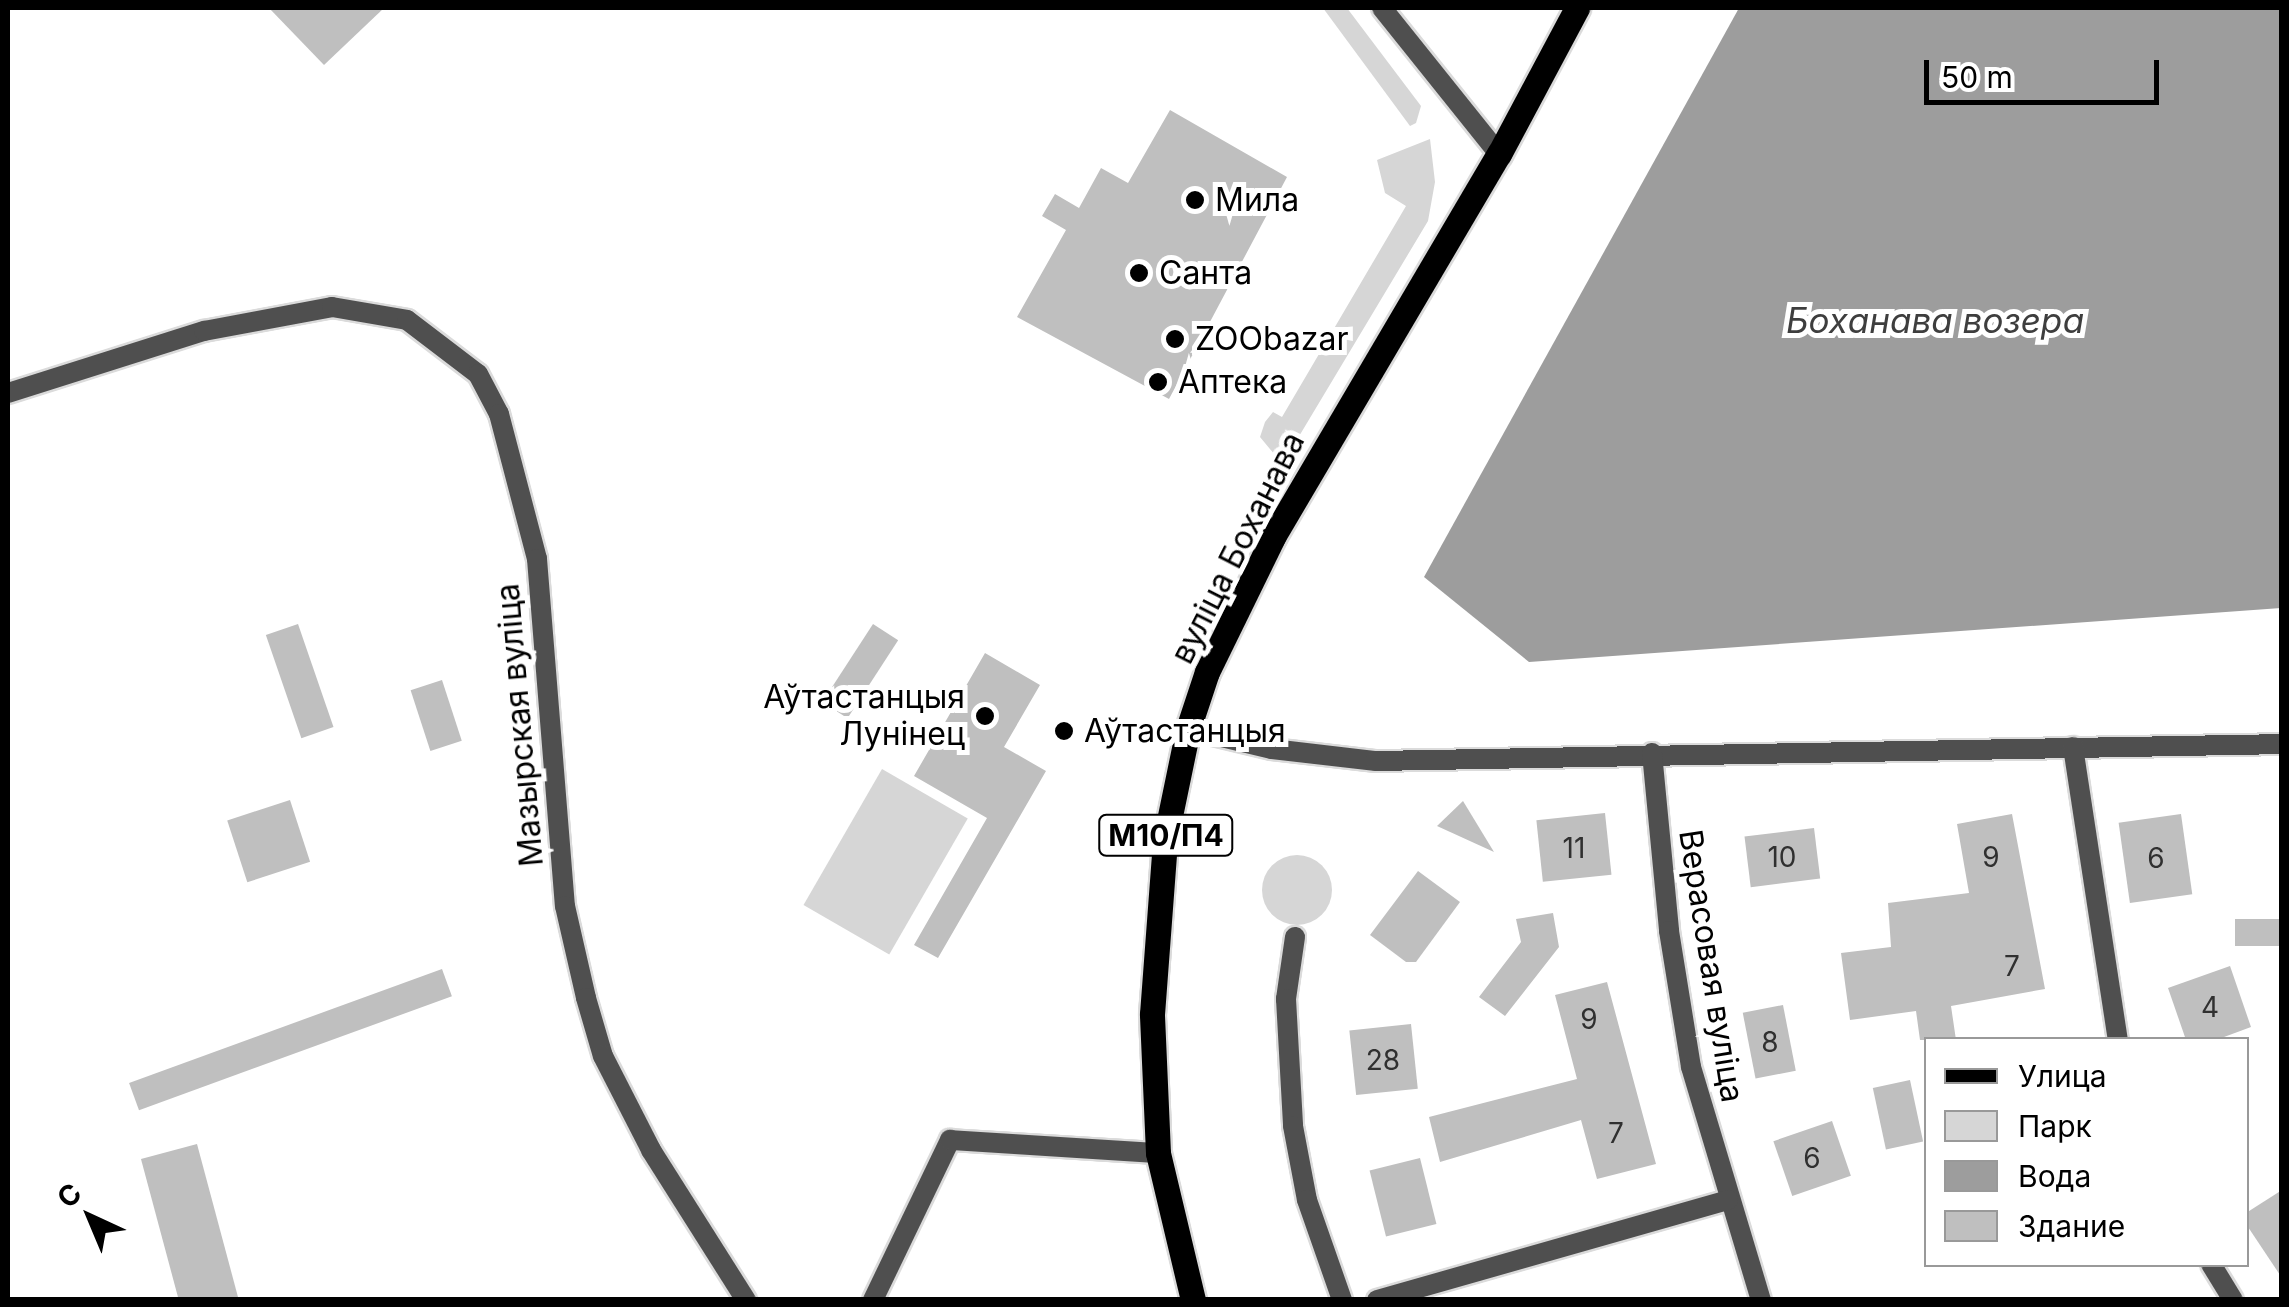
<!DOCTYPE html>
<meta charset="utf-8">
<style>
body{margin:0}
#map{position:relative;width:2289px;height:1307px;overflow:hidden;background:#fff;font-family:Inter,sans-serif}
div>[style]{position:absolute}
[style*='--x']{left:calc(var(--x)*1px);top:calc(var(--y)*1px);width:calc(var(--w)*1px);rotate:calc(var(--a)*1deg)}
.green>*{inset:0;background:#d6d6d6;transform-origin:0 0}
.round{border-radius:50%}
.water>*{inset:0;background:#9d9d9d}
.building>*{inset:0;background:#bfbfbf;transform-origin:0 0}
.roads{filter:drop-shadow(2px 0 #dbdbdb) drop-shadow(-2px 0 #dbdbdb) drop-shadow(0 2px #dbdbdb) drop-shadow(0 -2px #dbdbdb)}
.street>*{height:20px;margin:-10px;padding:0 10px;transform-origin:10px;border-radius:10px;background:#4f4f4f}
.primary>*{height:25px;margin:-12.5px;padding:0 12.5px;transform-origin:12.5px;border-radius:12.5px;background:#000}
.dots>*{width:28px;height:28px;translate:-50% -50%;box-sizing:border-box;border:5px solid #fff;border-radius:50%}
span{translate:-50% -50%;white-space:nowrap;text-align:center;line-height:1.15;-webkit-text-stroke:10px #fff;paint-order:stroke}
.number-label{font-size:28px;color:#303030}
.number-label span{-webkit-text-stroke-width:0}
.shield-label span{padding:2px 8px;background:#fff;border:2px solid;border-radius:8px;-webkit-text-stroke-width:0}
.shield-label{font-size:30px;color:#000;font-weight:700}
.poi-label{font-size:32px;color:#000}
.left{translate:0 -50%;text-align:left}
.right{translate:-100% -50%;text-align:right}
.street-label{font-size:32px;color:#000}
.water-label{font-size:35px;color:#3e3e3e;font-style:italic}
.frame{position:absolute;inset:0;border:10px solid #000;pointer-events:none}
.legend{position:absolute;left:1924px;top:1037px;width:325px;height:230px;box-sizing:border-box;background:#fff;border:2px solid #999;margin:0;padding:12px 18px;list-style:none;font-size:30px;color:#000}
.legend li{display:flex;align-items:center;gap:20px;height:50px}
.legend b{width:50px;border:2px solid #999}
.north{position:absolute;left:40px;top:1167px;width:100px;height:100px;-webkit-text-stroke:8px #fff;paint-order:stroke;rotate:316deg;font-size:28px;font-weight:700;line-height:40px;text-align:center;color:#000}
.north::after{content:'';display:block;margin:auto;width:35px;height:45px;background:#000;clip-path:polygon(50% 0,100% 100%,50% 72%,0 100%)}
.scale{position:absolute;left:1924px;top:60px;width:235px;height:45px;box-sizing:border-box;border:5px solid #000;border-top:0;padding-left:12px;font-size:30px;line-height:35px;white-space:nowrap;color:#000;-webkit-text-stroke:8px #fff;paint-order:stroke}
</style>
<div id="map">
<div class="green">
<div style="clip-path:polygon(1323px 8px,1347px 8px,1421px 106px,1416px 123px,1410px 126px)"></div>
<div style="clip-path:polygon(1430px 139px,1435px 182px,1428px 221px,1289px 453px,1275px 455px,1260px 437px,1265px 422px,1273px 412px,1282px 417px,1406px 206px,1385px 193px,1377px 160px)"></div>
<div style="left:882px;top:769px;width:99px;height:157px;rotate:30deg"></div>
<div class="round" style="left:1262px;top:855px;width:70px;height:70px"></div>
</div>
<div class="water">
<div style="clip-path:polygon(1739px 8px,2281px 8px,2281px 608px,1529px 662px,1424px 577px)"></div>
</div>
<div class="building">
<div style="clip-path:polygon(269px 8px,384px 8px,324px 65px)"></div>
<div style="clip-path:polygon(1170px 110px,1287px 177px,1169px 399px,1017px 317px,1066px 230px,1042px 216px,1055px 194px,1079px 208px,1101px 168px,1128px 183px)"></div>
<div style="left:298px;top:624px;width:109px;height:34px;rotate:71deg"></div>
<div style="left:873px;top:624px;width:30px;height:93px;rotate:33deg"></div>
<div style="clip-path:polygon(985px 653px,1040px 685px,1004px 747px,1046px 771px,938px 958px,914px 945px,987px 818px,914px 776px)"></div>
<div style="left:442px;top:680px;width:64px;height:33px;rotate:72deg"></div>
<div style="left:290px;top:800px;width:65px;height:66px;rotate:72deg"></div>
<div style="clip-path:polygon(1463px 801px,1494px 852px,1437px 826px)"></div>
<div style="left:1605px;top:813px;width:62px;height:69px;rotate:84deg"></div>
<div style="clip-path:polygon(2012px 814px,2045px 989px,1951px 1006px,1956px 1040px,1920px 1040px,1916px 1011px,1850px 1020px,1841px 953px,1891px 947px,1888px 903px,1969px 893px,1957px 824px)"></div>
<div style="left:2181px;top:814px;width:81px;height:63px;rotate:82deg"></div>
<div style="left:1814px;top:828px;width:51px;height:70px;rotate:83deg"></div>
<div style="clip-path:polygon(1418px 871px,1460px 902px,1416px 962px,1406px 962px,1370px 935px)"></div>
<div style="clip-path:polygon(1553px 913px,1559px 947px,1505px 1016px,1479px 997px,1521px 942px,1516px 919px)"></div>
<div style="left:2282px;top:919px;width:27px;height:47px;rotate:90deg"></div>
<div style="clip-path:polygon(2230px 966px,2251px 1027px,2216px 1040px,2186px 1040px,2168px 988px)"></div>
<div style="left:442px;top:969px;width:29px;height:333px;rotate:70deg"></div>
<div style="clip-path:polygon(1607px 982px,1656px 1164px,1597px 1179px,1581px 1120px,1440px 1162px,1429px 1117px,1577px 1079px,1555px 995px)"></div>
<div style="left:1783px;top:1005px;width:67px;height:41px;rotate:79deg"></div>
<div style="left:1411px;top:1024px;width:65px;height:62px;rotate:84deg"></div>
<div style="left:1910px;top:1080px;width:63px;height:38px;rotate:78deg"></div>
<div style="left:1832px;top:1121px;width:58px;height:62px;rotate:71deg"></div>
<div style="left:197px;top:1144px;width:162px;height:58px;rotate:75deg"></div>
<div style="left:1420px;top:1158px;width:68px;height:52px;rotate:76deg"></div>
<div style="clip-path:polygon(2282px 1190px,2282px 1278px,2246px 1224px,2246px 1213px)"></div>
</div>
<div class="roads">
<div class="street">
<div style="--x:1382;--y:8;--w:187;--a:51.3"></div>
<div style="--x:8;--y:393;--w:206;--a:-17.6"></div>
<div style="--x:204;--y:331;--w:130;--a:-10.6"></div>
<div style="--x:332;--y:307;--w:76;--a:9.8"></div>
<div style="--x:407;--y:320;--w:89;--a:37.3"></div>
<div style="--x:478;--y:374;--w:45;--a:62.3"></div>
<div style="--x:499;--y:414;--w:150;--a:75.3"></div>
<div style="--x:537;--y:559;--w:348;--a:85.4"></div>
<div style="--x:565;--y:906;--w:94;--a:77.1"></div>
<div style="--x:586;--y:998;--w:60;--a:73.7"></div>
<div style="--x:603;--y:1056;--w:106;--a:62.9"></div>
<div style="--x:651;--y:1150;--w:178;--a:57.7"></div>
<div style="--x:1188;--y:729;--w:86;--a:13.4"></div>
<div style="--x:1272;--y:749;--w:105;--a:6.6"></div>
<div style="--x:1376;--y:761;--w:906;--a:-1.07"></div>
<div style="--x:2073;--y:747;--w:296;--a:81.3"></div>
<div style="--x:1652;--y:753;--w:179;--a:84.5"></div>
<div style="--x:1669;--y:931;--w:138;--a:80.8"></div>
<div style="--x:1691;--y:1067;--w:243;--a:73.3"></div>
<div style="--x:1295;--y:937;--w:63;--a:98.3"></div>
<div style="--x:1286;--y:999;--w:127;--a:86.8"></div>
<div style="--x:1293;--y:1126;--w:75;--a:79.3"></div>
<div style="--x:1307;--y:1200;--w:106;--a:70.7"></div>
<div style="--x:2211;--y:1264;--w:42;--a:58.6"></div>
<div style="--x:873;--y:1300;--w:178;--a:-64.3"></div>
<div style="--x:950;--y:1140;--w:208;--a:3.6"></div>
<div style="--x:1377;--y:1300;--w:365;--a:-15.9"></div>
</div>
<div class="primary">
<div style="--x:1193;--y:1300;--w:151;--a:-103.4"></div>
<div style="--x:1158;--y:1153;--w:139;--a:-92.5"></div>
<div style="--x:1152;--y:1014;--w:174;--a:-85.7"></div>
<div style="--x:1165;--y:840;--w:113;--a:-78.3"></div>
<div style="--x:1188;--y:729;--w:60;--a:-71.6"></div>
<div style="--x:1207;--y:672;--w:150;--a:-63.9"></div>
<div style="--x:1273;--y:537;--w:445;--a:-59.5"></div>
<div style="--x:1499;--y:154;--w:166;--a:-61.9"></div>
</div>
</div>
<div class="dots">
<div style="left:1195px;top:200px;background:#000"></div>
<div style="left:1139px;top:273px;background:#000"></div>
<div style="left:1175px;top:339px;background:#000"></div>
<div style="left:1158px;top:382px;background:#000"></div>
<div style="left:985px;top:716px;background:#000"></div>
<div style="left:1064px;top:731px;background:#000"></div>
</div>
<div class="number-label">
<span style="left:1574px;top:848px">11</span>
<span style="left:1782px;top:857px">10</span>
<span style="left:1991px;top:857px">9</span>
<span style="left:2156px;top:858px">6</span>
<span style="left:2012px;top:966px">7</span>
<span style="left:2210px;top:1007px">4</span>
<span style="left:1589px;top:1019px">9</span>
<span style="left:1770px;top:1042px">8</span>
<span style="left:1383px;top:1060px">28</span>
<span style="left:1616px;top:1133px">7</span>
<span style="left:1812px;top:1158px">6</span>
</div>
<div class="shield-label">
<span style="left:1166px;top:835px">М10/П4</span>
</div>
<div class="poi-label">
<span class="left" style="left:1215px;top:200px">Мила</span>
<span class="left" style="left:1159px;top:273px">Санта</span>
<span class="left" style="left:1195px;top:339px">ZOObazar</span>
<span class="left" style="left:1178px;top:382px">Аптека</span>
<span class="right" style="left:965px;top:716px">Аўтастанцыя<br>Лунінец</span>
<span class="left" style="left:1084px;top:731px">Аўтастанцыя</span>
</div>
<div class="street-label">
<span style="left:1238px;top:548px;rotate:-63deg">вуліца Боханава</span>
<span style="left:520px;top:725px;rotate:-95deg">Мазырская вуліца</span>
<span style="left:1711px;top:966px;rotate:81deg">Верасовая вуліца</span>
</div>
<div class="water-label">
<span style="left:1935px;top:320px">Боханава возера</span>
</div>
<div class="frame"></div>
<ul class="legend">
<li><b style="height:12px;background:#000"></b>Улица</li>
<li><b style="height:28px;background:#d6d6d6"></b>Парк</li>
<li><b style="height:28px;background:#9d9d9d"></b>Вода</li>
<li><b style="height:28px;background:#bfbfbf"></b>Здание</li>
</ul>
<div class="north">С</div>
<div class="scale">50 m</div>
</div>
